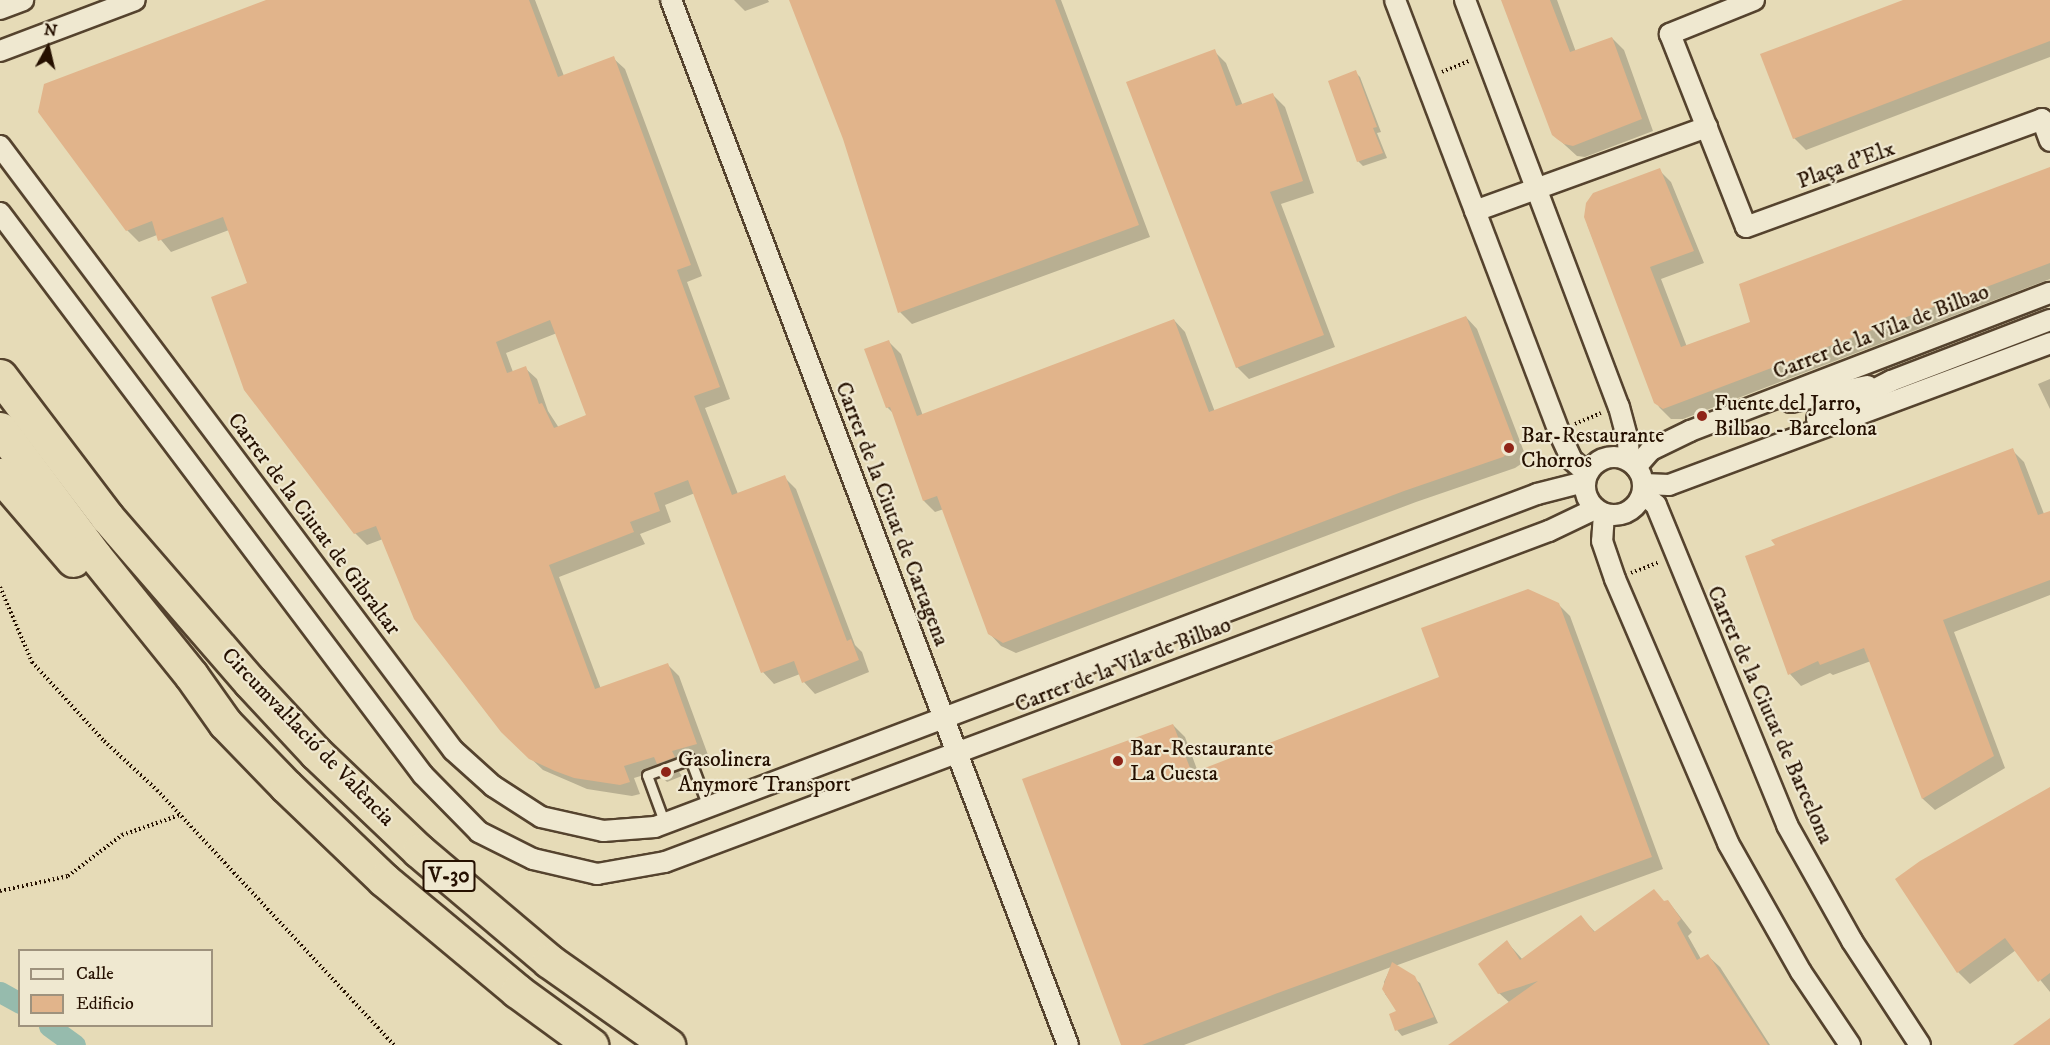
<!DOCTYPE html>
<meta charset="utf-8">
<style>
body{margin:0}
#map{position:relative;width:2050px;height:1045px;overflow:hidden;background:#e6dbb7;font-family:"IM FELL DW Pica",serif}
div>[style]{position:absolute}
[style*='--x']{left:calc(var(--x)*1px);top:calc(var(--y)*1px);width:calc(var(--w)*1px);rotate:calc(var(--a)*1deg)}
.shadow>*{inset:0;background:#0003}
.canal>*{height:21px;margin:-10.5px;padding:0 10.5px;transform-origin:10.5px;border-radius:10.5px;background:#96bbad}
.building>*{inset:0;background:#e1b48b}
.path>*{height:4px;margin-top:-2px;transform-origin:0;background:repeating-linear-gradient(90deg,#251000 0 1.5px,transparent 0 4.5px)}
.roads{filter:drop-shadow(2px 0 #55432e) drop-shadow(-2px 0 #55432e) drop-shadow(0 2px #55432e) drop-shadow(0 -2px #55432e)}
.service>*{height:9px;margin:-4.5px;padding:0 4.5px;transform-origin:4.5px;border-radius:4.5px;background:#efe8d0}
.minor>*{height:20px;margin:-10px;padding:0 10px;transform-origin:10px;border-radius:10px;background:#efe8d0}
.minor>.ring{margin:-10px;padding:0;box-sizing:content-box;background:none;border:20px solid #efe8d0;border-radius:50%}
.motorway>*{height:33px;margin:-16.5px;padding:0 16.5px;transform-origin:16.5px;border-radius:16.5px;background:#e6dbb7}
.dots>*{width:16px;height:16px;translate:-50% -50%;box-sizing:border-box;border:3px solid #efe8d0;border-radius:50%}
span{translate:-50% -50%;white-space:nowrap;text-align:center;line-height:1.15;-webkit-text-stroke:4.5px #efe8d0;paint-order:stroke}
.shield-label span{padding:2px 4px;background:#efe8d0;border:2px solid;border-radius:4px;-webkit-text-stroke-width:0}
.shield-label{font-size:21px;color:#251000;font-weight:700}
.street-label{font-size:22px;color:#251000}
.poi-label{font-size:22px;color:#251000}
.left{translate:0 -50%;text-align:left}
.legend{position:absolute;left:18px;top:949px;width:195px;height:78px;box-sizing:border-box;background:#efe8d0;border:2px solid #9e927d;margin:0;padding:8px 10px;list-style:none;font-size:18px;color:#251000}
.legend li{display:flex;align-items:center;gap:12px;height:30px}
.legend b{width:30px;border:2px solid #9e927d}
.north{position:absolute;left:18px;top:18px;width:60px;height:60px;-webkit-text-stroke:4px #efe8d0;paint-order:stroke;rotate:8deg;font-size:16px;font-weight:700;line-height:24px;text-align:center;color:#251000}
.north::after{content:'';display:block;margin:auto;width:21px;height:27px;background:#251000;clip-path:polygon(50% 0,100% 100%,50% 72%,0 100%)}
</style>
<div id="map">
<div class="shadow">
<div style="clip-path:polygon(evenodd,270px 0,535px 0,564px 76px,613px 58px,625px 69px,702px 276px,687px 282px,730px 399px,705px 408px,738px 494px,784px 477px,796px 489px,855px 645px,862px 652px,869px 672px,815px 694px,804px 682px,800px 674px,774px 684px,763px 672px,695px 493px,665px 505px,671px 522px,640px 534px,645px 544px,559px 577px,601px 689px,668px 665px,679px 676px,708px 755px,683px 763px,685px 769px,679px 772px,682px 776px,667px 782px,663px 778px,670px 775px,664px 769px,634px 778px,640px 794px,632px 796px,587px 789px,543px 770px,502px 731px,383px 539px,367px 545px,355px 533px,249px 284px,229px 230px,171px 252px,157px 235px,139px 242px,127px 230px,270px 0,557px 333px,588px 416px,559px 428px,548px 411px,537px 379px,525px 368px,513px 372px,506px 353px,557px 333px)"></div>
<div style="clip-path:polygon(734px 0,768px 0,769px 2px,745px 11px)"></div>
<div style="clip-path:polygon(790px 0,1061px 0,1150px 237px,912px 324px,900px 312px,844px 138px)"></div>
<div style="clip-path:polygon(1503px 0,1557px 0,1576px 52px,1612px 38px,1624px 50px,1653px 131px,1585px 157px,1577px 156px,1566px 146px,1553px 134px)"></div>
<div style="clip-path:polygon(1905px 0,2050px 0,2050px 57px,1806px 150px,1794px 138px)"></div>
<div style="clip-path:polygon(1214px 51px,1226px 63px,1243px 106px,1273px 95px,1285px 107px,1314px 193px,1281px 204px,1335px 347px,1249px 379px,1237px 367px)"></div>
<div style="clip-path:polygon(1355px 72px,1360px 77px,1381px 132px,1377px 133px,1387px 158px,1363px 166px,1358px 161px)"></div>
<div style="clip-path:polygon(2050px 169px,2050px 279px,1683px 419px,1671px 419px,1659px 407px,1587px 224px,1659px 170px,1671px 182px,1704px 263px,1661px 279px,1687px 347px,1752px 322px)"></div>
<div style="clip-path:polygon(1466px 317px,1477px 329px,1526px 457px,1524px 462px,1515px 468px,1416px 502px,1016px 653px,1001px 646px,989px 633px,944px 509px,935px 512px,924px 501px,894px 414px,887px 407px,889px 342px,901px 354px,923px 416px,1174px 320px,1185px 332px,1215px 412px)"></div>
<div style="clip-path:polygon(2050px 379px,2050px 409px,2038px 384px)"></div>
<div style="clip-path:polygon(2012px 450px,2024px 462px,2044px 514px,2050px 512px,2050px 595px,1954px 632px,2005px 768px,1935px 810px,1923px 799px,1871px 661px,1833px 675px,1830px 673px,1801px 686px,1790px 674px,1747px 557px)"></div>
<div style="clip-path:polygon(1558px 604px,1570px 616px,1663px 869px,1395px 966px,1420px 983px,1438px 1023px,1402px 1036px,1397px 1030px,1399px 1012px,1385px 994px,1384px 982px,1391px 967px,1184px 1045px,1126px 1045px,1173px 725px,1185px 737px,1198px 772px,1441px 678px)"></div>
<div style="clip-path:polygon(2050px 789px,2050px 992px,2016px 950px,1970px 984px,1958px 972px)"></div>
<div style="clip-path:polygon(1668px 901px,1692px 932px,1688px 936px,1701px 959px,1708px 956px,1720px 967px,1770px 1045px,1452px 1045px,1510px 1003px,1499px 993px,1507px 942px,1523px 960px,1581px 917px,1596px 933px)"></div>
</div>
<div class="canal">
<div style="--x:0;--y:992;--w:23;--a:29"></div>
<div style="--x:49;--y:1026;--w:32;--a:36"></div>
</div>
<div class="building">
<div style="clip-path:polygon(evenodd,266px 0,529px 0,558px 77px,614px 56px,691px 265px,677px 270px,720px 387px,694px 396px,732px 495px,785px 475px,847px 641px,851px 639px,859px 660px,802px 683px,794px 661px,761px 673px,688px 480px,654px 493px,660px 511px,630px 522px,634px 532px,549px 565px,595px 689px,668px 663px,697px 744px,672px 751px,675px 757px,657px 764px,654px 757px,624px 766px,630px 782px,620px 785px,574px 778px,555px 771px,529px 759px,501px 732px,414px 619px,376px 526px,354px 534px,244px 390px,211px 297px,247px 283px,223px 217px,158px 241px,152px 221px,126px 231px,38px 112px,44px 84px,266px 0,550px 320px,586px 415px,554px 428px,542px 403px,539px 404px,526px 366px,507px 373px,496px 342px,550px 320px)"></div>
<div style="clip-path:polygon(789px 0,1055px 0,1139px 225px,898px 313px,843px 139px)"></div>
<div style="clip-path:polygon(1501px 0,1550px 0,1570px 52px,1612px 37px,1642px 119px,1573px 146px,1564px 144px,1557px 139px,1552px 135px)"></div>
<div style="clip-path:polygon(1903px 0,2050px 0,2050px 41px,1793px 139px,1760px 54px)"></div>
<div style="clip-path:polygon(1215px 49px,1236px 106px,1273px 93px,1303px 181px,1270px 192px,1324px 335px,1236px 368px,1126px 82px)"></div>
<div style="clip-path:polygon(1356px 70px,1377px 127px,1373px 128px,1383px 153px,1357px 162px,1328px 81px)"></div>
<div style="clip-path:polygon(2050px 167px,2050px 263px,1663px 409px,1654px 403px,1584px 217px,1586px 203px,1593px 193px,1660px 168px,1694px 251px,1650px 267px,1681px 347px,1750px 322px,1739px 284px)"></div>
<div style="clip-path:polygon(1466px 316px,1515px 444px,1512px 450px,1503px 457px,1404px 491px,1003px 643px,988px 634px,937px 496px,923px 501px,890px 407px,886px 408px,864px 349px,889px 340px,917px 416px,1174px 319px,1209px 412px)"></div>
<div style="clip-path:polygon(2013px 448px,2038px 515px,2050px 511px,2050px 580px,1943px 620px,1994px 756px,1922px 799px,1864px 648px,1820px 665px,1818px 661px,1788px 675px,1745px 556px,1775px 545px,1771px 540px)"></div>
<div style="clip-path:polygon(1528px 589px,1559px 603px,1652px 857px,1275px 994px,1142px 1045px,1121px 1045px,1022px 779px,1173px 724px,1192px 773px,1439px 677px,1421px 628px)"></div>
<div style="clip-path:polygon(2050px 787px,2050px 973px,2038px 982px,2005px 938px,1957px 973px,1895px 879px,1920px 861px)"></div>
<div style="clip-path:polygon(1654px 889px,1664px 901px,1668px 900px,1681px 919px,1677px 923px,1697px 960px,1708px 954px,1768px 1045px,1448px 1045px,1538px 981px,1498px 994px,1478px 964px,1507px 940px,1520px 960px,1581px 915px,1594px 932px)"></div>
<div style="clip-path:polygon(1392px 962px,1415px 976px,1434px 1017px,1395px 1031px,1389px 1014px,1396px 1011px,1382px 989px)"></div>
<div style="clip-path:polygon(2050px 1018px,2050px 1045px,2013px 1045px)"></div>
</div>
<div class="path">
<div style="--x:1442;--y:72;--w:29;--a:-22"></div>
<div style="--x:1575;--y:424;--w:28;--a:-23"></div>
<div style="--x:1631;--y:573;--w:31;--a:-21"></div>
<div style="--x:0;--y:587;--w:82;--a:66.9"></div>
<div style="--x:32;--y:662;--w:107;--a:47.7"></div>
<div style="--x:104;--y:741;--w:72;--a:42.8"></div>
<div style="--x:157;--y:790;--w:348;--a:47.1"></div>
<div style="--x:0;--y:891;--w:70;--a:-12.4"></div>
<div style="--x:68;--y:876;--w:68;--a:-37.2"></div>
<div style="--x:122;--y:835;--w:61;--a:-19"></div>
</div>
<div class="roads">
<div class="service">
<div style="--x:665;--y:824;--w:52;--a:-110.2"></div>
<div style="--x:647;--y:775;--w:46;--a:-20.4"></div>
<div style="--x:690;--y:759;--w:51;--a:69.4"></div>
</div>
<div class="minor">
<div style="--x:671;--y:0;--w:1118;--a:69.2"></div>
<div style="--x:1395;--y:0;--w:460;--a:69.2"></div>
<div style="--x:1558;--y:430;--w:33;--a:65"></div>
<div style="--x:1572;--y:460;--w:20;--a:41"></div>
<div style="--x:1465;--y:0;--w:435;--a:69.3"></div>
<div style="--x:1619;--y:407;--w:35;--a:75"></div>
<div style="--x:1628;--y:441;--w:19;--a:87"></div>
<div style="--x:1754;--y:0;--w:91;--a:158"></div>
<div style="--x:1670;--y:34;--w:207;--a:68.5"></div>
<div style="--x:1746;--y:227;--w:315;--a:-20"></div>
<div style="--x:2042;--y:119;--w:23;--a:70"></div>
<div style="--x:0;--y:9;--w:25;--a:-21"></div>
<div style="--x:0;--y:51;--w:144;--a:-20.7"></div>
<div style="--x:0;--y:146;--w:755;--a:53.13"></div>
<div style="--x:453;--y:750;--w:54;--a:42"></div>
<div style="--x:493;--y:786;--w:57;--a:32.9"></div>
<div style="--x:541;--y:817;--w:64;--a:12.7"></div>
<div style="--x:603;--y:831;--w:52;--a:-4.4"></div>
<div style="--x:655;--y:827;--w:943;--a:-20.68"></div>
<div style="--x:1537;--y:494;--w:49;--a:-14.3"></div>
<div style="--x:1475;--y:211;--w:247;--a:-19.9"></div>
<div style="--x:0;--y:213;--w:703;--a:53.03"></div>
<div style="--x:423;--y:775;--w:80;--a:45.5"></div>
<div style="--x:479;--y:832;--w:60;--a:26.6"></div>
<div style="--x:533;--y:859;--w:66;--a:13.2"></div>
<div style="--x:597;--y:874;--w:69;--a:-10"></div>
<div style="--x:665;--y:862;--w:944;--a:-20.53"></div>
<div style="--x:1549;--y:531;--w:51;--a:-25.6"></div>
<div style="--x:1791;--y:402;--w:78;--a:-11.9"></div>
<div style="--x:1817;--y:419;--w:83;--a:-27.2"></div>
<div style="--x:1891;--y:381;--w:170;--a:-21"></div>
<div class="ring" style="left:1585px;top:457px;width:38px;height:38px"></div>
<div style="--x:1636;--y:467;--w:23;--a:-49"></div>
<div style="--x:1651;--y:450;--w:43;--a:-26"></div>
<div style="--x:1690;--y:431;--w:386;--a:-21"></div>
<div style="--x:1643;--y:484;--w:26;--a:2"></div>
<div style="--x:1669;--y:485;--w:407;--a:-20.4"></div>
<div style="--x:1643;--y:494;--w:17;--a:40"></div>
<div style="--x:1656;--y:505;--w:346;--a:67.7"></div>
<div style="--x:1787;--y:825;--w:133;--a:60.7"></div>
<div style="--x:1852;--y:941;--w:124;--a:56.8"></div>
<div style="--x:1604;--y:514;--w:27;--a:94"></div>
<div style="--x:1602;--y:541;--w:40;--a:71.1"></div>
<div style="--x:1615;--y:579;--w:287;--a:66.8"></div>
<div style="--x:1728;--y:843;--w:148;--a:60.5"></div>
<div style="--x:1801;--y:972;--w:88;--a:56.1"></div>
</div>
<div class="motorway">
<div style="--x:0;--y:376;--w:177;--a:52.8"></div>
<div style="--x:107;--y:517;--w:218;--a:49.1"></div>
<div style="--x:250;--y:682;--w:97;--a:47.1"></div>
<div style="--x:316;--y:753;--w:142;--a:43.6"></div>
<div style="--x:419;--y:851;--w:170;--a:40.2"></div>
<div style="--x:549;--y:961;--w:146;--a:35.2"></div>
<div style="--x:0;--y:429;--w:159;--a:53.2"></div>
<div style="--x:95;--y:556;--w:153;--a:51.1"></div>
<div style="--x:191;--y:675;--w:59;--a:54.7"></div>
<div style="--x:225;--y:723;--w:88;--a:45.9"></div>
<div style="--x:286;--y:786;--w:136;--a:43.8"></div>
<div style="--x:384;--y:880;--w:173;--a:39.8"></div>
<div style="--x:517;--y:991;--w:92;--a:36.1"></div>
<div style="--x:0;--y:475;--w:112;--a:49.3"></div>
</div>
</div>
<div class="dots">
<div style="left:1702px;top:416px;background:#8f2418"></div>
<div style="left:1509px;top:448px;background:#8f2418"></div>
<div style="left:1118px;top:761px;background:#8f2418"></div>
<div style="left:666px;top:772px;background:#8f2418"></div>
</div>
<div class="shield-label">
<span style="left:449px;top:876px">V-30</span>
</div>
<div class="street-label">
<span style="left:1846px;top:165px;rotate:-20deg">Plaça d'Elx</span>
<span style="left:1881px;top:332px;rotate:-21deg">Carrer de la Vila de Bilbao</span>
<span style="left:892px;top:514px;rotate:69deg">Carrer de la Ciutat de Cartagena</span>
<span style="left:314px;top:524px;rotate:53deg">Carrer de la Ciutat de Gibraltar</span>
<span style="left:1123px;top:665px;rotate:-21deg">Carrer de la Vila de Bilbao</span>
<span style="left:1770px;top:715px;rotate:66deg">Carrer de la Ciutat de Barcelona</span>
<span style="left:308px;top:737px;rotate:46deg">Circumval·lació de València</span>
</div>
<div class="poi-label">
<span class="left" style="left:1714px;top:416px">Fuente del Jarro,<br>Bilbao - Barcelona</span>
<span class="left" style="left:1521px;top:448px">Bar-Restaurante<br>Chorros</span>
<span class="left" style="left:1130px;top:761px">Bar-Restaurante<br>La Cuesta</span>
<span class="left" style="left:678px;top:772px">Gasolinera<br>Anymore Transport</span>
</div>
<ul class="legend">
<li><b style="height:8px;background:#efe8d0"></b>Calle</li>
<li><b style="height:16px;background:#e1b48b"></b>Edificio</li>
</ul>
<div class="north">N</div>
</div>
